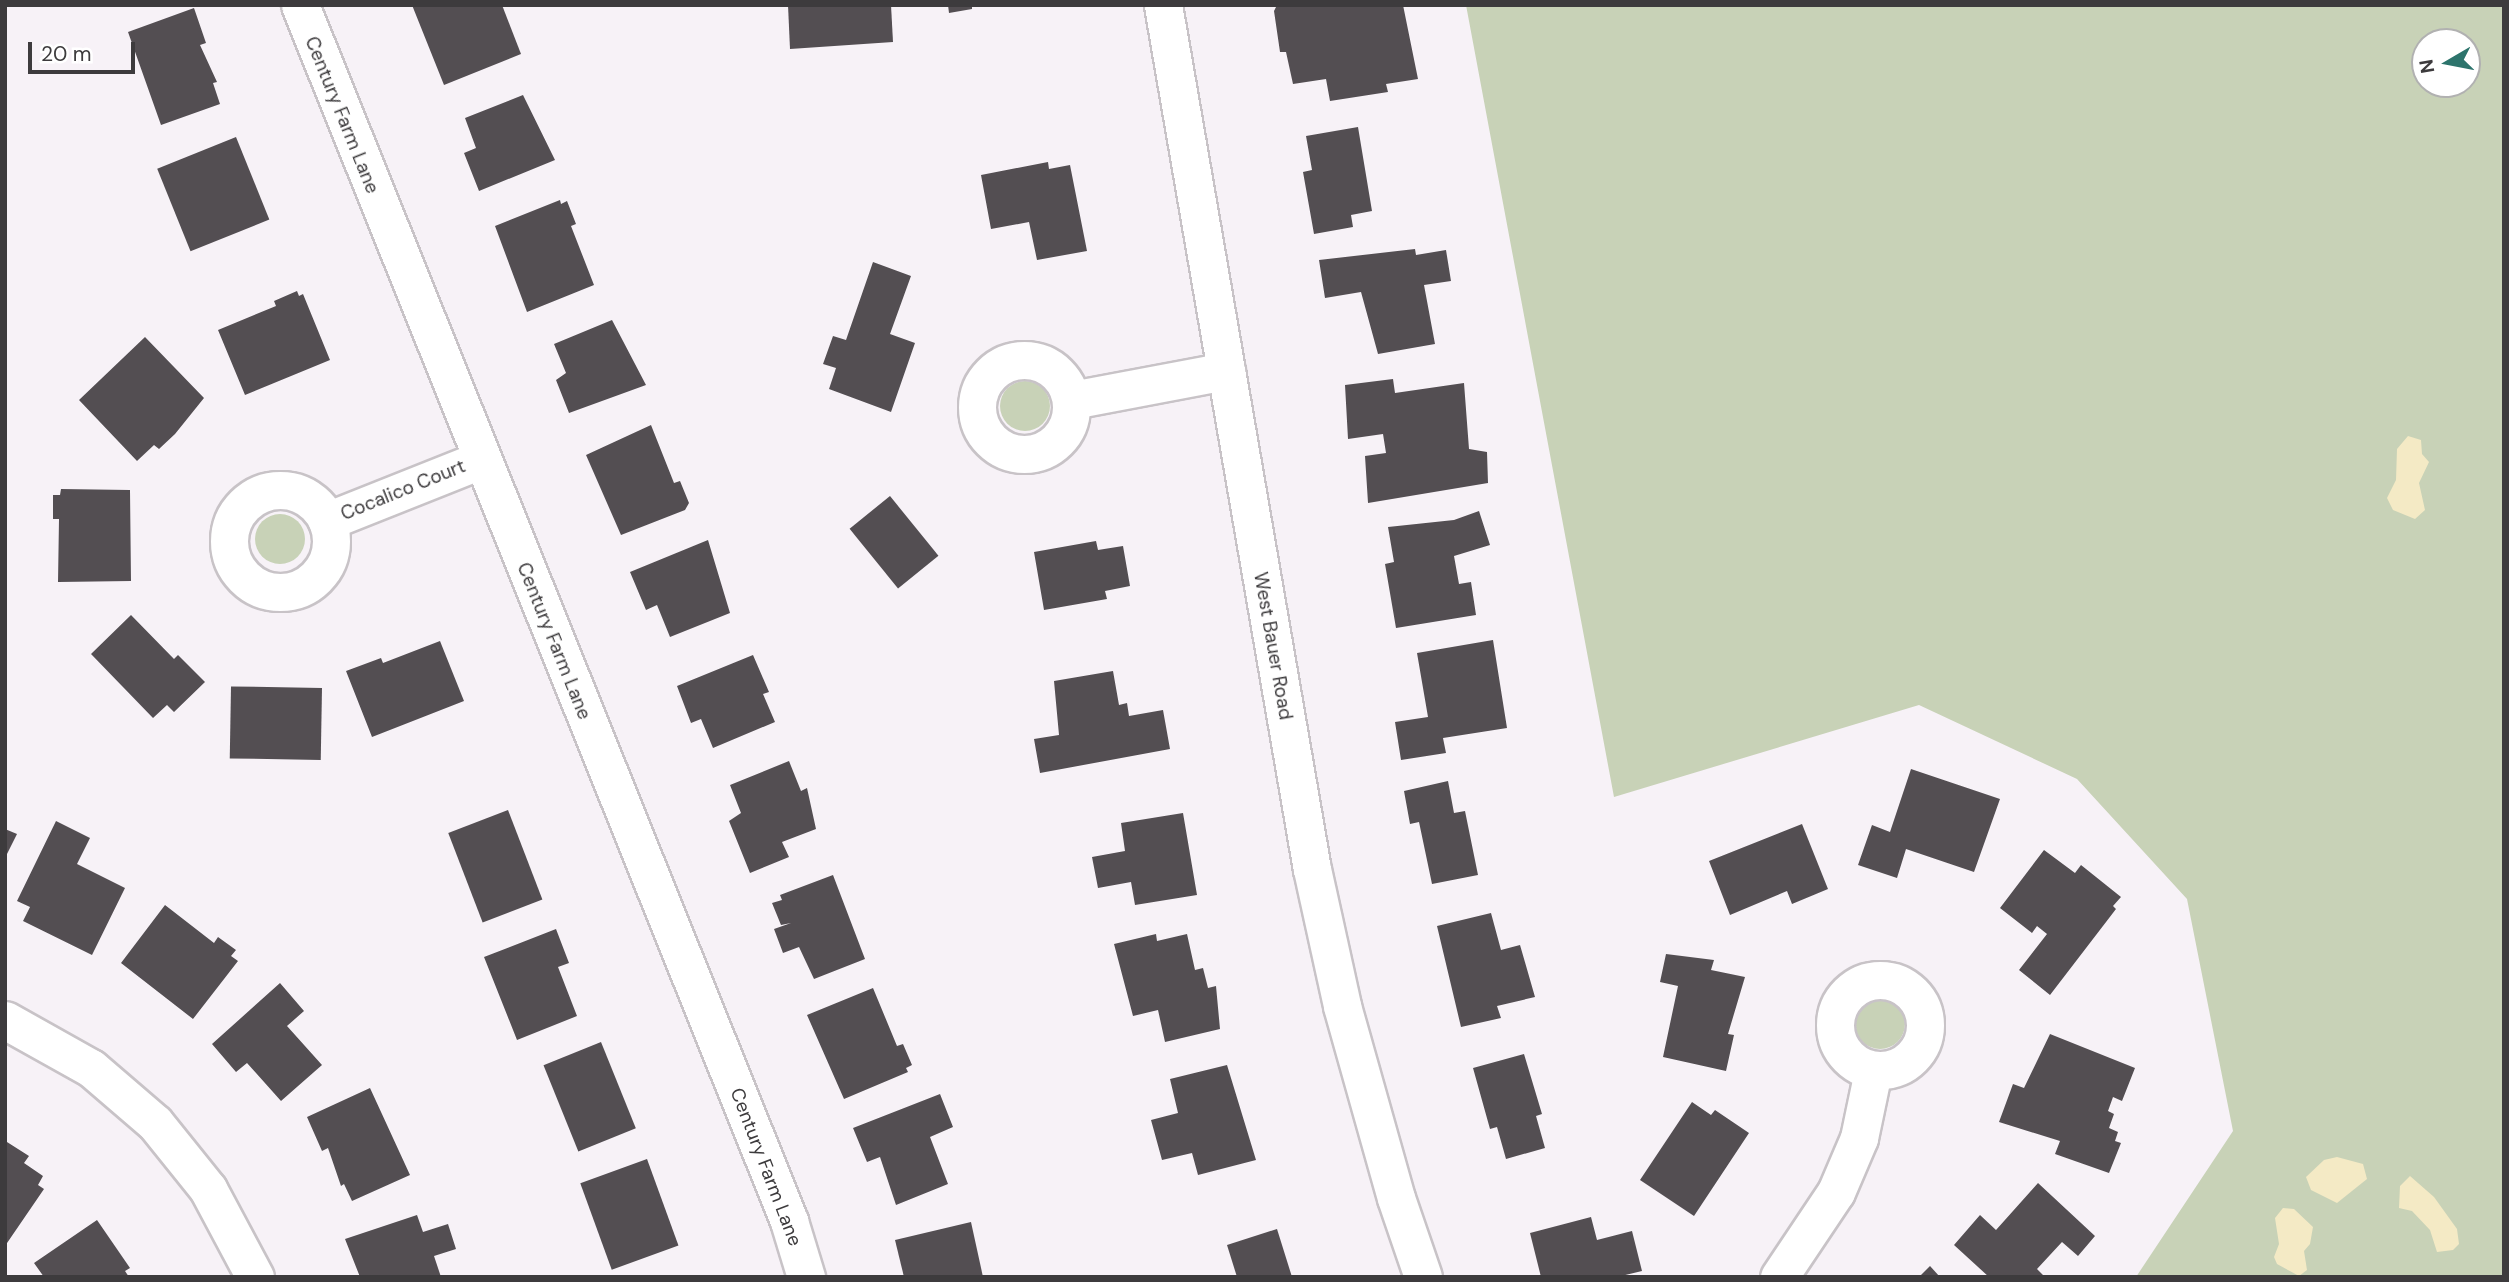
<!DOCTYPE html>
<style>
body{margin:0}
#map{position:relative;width:2509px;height:1282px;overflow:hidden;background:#f7f2f7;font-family:"DM Sans",sans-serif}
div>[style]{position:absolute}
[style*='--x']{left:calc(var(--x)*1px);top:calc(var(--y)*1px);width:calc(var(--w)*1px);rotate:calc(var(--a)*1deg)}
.green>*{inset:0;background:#c8d2b7}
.round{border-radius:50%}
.sand>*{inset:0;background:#f4eac5}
.building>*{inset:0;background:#534e52;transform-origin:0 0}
.roads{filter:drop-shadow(2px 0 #c8c3c7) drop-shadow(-2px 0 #c8c3c7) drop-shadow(0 2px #c8c3c7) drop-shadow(0 -2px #c8c3c7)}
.minor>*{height:37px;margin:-18.5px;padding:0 18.5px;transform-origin:18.5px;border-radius:18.5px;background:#fff}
.minor>.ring{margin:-18.5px;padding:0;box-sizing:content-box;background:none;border:37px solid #fff;border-radius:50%}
span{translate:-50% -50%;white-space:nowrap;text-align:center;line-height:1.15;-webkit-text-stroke:7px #fff;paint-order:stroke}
.street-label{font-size:19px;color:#3d3b3d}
.frame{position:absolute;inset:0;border:7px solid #3d3b3d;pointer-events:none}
.north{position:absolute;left:2411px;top:28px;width:70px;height:70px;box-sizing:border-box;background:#fff;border:2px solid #b1b1b1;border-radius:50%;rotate:260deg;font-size:19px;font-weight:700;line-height:28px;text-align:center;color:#3d3b3d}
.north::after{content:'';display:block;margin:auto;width:24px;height:32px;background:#2d746c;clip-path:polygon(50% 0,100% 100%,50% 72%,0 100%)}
.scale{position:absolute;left:28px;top:42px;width:107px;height:32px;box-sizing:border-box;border:4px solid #3d3b3d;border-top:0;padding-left:9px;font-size:21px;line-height:24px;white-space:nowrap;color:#3d3b3d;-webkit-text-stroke:5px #fff;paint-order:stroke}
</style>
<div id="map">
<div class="green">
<div style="clip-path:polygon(evenodd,1466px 5px,2504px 5px,2504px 1277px,2136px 1277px,2233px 1131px,2187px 899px,2077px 779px,1919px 705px,1614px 797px,1466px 5px,2425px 42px,2467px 42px,2467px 84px,2425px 84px,2425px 42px)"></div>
<div class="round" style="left:1000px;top:381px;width:50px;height:50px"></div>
<div class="round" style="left:255px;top:514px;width:50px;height:50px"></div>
<div class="round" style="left:1855px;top:999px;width:50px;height:50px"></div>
</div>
<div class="sand">
<div style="clip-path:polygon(2408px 436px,2421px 440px,2422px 454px,2429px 462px,2419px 483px,2425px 510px,2415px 519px,2393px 510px,2387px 498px,2396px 480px,2397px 449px)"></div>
<div style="clip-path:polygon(2337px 1157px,2363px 1164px,2367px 1179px,2337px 1203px,2311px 1190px,2306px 1177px,2324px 1160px)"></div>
<div style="clip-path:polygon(2410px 1176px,2434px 1197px,2457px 1229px,2459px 1244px,2453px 1250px,2437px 1252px,2430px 1230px,2412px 1211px,2399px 1208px,2400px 1186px)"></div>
<div style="clip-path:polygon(2283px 1208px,2294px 1209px,2313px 1227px,2310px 1244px,2304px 1251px,2307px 1270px,2299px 1276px,2277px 1264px,2274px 1257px,2279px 1244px,2275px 1218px)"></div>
</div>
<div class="building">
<div style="clip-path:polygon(412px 5px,502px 5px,521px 54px,444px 85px)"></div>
<div style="clip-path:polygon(788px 5px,891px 5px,893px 42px,790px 49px)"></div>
<div style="clip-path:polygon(948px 5px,972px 5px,972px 9px,949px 13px)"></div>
<div style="clip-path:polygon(1277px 5px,1403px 5px,1418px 79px,1386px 84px,1388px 92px,1330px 101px,1326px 79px,1293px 84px,1286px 52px,1280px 52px,1274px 11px)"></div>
<div style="clip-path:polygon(194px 8px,206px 43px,200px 45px,217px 82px,213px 83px,220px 104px,161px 125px,128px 32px)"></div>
<div style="clip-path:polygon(523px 95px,555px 160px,479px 191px,464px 153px,476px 148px,465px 118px)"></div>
<div style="clip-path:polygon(1358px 127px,1372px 211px,1351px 215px,1353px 227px,1314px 234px,1303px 172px,1312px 170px,1306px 136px)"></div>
<div style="left:236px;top:137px;width:89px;height:85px;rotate:68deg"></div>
<div style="clip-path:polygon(1048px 162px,1049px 169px,1070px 165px,1087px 251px,1037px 260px,1029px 222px,991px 229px,981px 175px)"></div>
<div style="clip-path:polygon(560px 200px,561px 204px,567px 201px,576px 224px,571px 226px,594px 285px,527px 312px,495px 226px)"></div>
<div style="clip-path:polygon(1415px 249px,1416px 255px,1446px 250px,1451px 281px,1424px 285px,1435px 344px,1378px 354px,1361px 292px,1325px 298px,1319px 260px)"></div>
<div style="clip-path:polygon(873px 262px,911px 276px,890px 334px,915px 343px,891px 412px,829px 389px,836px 368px,823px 364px,833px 336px,846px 340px)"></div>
<div style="clip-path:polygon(297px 291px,299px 296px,303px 294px,330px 360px,245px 395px,218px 330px,276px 306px,274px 301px)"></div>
<div style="clip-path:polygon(612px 320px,646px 385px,569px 413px,556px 380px,566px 373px,554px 344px)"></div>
<div style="clip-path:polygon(145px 337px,204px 398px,175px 434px,159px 449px,154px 445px,137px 461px,79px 400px)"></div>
<div style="clip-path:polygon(1393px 379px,1395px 393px,1464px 383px,1469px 449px,1487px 452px,1488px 483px,1368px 503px,1365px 456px,1386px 453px,1383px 434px,1348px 439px,1345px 385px)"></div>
<div style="clip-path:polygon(651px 425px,674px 483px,680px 481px,689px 503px,685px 510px,621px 535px,586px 455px)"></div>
<div style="clip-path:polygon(61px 489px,130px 490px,131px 581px,58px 582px,59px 519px,53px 519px,53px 495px,60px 495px)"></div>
<div style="left:890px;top:496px;width:77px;height:52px;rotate:51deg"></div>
<div style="clip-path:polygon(1479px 511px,1490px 545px,1454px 556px,1459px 584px,1471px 582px,1476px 615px,1396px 628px,1385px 564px,1394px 562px,1388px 527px,1454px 520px)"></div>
<div style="clip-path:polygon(708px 540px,730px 613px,670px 637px,657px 605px,646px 610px,630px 572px)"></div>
<div style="clip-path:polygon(1096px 541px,1098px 550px,1123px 546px,1130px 586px,1105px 591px,1107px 599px,1044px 610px,1034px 552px)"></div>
<div style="clip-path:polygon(131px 615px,174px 659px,178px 655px,205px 682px,174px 712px,167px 705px,153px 718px,91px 654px)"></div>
<div style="clip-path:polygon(1493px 640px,1507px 728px,1443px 738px,1446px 753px,1401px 760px,1395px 722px,1428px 717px,1417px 653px)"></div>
<div style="clip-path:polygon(440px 641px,464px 701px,372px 737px,346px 671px,381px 658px,383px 663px)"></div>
<div style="clip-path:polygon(753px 655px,769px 692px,763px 694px,775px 722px,713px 748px,701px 719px,691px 723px,677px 686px)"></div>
<div style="clip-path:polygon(1113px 671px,1119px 705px,1127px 703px,1129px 716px,1163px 710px,1170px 749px,1040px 773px,1034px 739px,1059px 735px,1054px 681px)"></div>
<div style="left:322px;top:688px;width:72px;height:91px;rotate:91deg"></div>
<div style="clip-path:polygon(789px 761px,801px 791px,807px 788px,816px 829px,782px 842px,789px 857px,750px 873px,729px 821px,741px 813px,730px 785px)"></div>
<div style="clip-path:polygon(1911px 769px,2000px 799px,1974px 872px,1906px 849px,1897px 878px,1858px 865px,1872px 825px,1890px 832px)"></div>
<div style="clip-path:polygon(1448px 781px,1454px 813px,1465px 811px,1478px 875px,1432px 884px,1419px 822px,1410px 824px,1404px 791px)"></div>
<div style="left:508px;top:810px;width:96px;height:64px;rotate:69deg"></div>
<div style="clip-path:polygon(1183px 813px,1197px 895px,1135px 905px,1131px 882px,1098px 888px,1092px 857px,1125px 851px,1121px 823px)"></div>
<div style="clip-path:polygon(56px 821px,90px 838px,77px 864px,125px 888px,92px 955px,23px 921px,30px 907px,17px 901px)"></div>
<div style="clip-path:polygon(1802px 824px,1828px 889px,1792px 904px,1787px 891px,1730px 915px,1709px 861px)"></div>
<div style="clip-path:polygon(5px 829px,17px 834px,5px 858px)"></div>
<div style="clip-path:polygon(2044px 850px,2075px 873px,2081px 865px,2121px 897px,2113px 906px,2116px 909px,2050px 995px,2019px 970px,2047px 934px,2037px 926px,2032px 933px,2000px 908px)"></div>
<div style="clip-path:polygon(833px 875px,865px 959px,814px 979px,799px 947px,783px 953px,774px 929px,791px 923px,781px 925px,772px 903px,782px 900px,780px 895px)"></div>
<div style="clip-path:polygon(165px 905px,214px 943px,218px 937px,236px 950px,231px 956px,238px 961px,193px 1019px,121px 963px)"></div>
<div style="clip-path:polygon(1491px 913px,1501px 950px,1520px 945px,1535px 997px,1497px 1006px,1501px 1018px,1461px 1027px,1437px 926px)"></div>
<div style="clip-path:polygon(556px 929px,569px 963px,558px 967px,577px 1016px,517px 1040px,484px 957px)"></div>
<div style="clip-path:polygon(1156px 934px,1157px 941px,1187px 934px,1195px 970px,1203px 968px,1208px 988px,1216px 986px,1220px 1029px,1165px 1042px,1158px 1010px,1133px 1016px,1114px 944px)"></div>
<div style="clip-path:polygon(1666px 954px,1714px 960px,1711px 970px,1745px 977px,1728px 1034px,1734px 1035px,1726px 1071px,1663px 1057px,1678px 986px,1660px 982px)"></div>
<div style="clip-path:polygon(280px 983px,304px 1011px,287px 1026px,322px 1065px,281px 1101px,247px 1063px,236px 1072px,212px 1044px)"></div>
<div style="clip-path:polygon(873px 988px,897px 1046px,903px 1044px,912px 1065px,906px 1068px,908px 1072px,844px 1099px,807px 1015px)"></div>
<div style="clip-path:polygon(2050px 1034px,2135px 1068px,2122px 1101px,2113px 1097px,2108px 1111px,2114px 1114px,2109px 1128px,2118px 1132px,2115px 1141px,2121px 1143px,2109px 1173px,2055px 1154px,2060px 1141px,1999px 1122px,2013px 1084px,2024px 1088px)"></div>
<div style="left:601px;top:1042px;width:93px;height:62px;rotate:68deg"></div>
<div style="clip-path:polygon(1524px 1054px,1542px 1114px,1536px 1116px,1545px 1148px,1506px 1159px,1497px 1127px,1490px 1129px,1473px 1068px)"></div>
<div style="clip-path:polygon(1227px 1065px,1256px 1160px,1198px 1175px,1192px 1153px,1162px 1160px,1151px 1120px,1178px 1113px,1170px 1079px)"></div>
<div style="clip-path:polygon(370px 1088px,410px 1175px,352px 1201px,344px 1184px,341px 1186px,328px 1148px,322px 1151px,307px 1117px)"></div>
<div style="clip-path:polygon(940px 1094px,953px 1127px,930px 1137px,948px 1184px,896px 1205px,880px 1157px,867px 1162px,853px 1128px)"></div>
<div style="clip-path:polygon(1692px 1102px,1711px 1115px,1715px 1110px,1749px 1133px,1694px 1216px,1640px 1180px)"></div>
<div style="clip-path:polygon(7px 1142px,29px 1156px,24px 1163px,43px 1176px,38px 1185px,44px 1189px,5px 1246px)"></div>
<div style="left:647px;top:1159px;width:92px;height:71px;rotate:70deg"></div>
<div style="clip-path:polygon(2038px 1183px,2095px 1236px,2078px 1256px,2062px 1242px,2037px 1269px,2045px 1277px,1989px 1277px,1954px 1245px,1980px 1215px,1996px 1230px)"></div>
<div style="clip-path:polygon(417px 1215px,423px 1232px,448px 1224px,456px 1249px,434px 1256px,441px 1277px,360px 1277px,345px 1239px)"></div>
<div style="clip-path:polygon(1591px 1217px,1597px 1240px,1632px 1231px,1642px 1271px,1617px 1277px,1541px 1277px,1530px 1233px)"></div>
<div style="clip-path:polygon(97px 1220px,130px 1268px,125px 1271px,129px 1277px,44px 1277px,34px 1263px)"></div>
<div style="clip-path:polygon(971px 1222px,983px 1277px,904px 1277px,895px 1240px)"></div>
<div style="clip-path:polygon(1277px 1229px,1292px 1277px,1237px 1277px,1227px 1245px)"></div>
<div style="clip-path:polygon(1930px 1266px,1940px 1277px,1919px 1277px)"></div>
</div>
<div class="roads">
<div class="minor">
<div style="--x:300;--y:5;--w:1311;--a:68.09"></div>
<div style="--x:789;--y:1221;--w:59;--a:73.1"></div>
<div style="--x:1163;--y:5;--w:877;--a:80.22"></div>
<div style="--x:1312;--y:869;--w:140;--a:77.6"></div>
<div style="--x:1342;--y:1006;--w:199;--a:74.3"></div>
<div style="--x:1396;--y:1198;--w:83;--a:71.1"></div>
<div class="ring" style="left:977px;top:360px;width:57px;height:57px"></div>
<div style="--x:1072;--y:400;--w:157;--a:-10.7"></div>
<div class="ring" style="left:229px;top:490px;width:65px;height:65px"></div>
<div style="--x:327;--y:521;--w:165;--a:-21.7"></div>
<div class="ring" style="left:1835px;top:980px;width:53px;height:53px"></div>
<div style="--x:5;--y:1020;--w:98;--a:29.2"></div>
<div style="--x:91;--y:1068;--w:84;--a:40.7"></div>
<div style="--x:155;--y:1123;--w:85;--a:51.2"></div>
<div style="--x:208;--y:1189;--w:100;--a:61.9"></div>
<div style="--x:1779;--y:1277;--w:102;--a:-56.2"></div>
<div style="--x:1836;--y:1192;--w:59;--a:-66.9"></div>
<div style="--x:1859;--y:1138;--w:68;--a:-78.2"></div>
</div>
</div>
<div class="street-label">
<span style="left:342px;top:115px;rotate:68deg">Century Farm Lane</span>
<span style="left:403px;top:490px;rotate:-22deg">Cocalico Court</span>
<span style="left:554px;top:641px;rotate:68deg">Century Farm Lane</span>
<span style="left:1273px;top:646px;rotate:80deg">West Bauer Road</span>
<span style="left:766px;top:1167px;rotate:69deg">Century Farm Lane</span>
</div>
<div class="frame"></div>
<div class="north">N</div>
<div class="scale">20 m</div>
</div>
